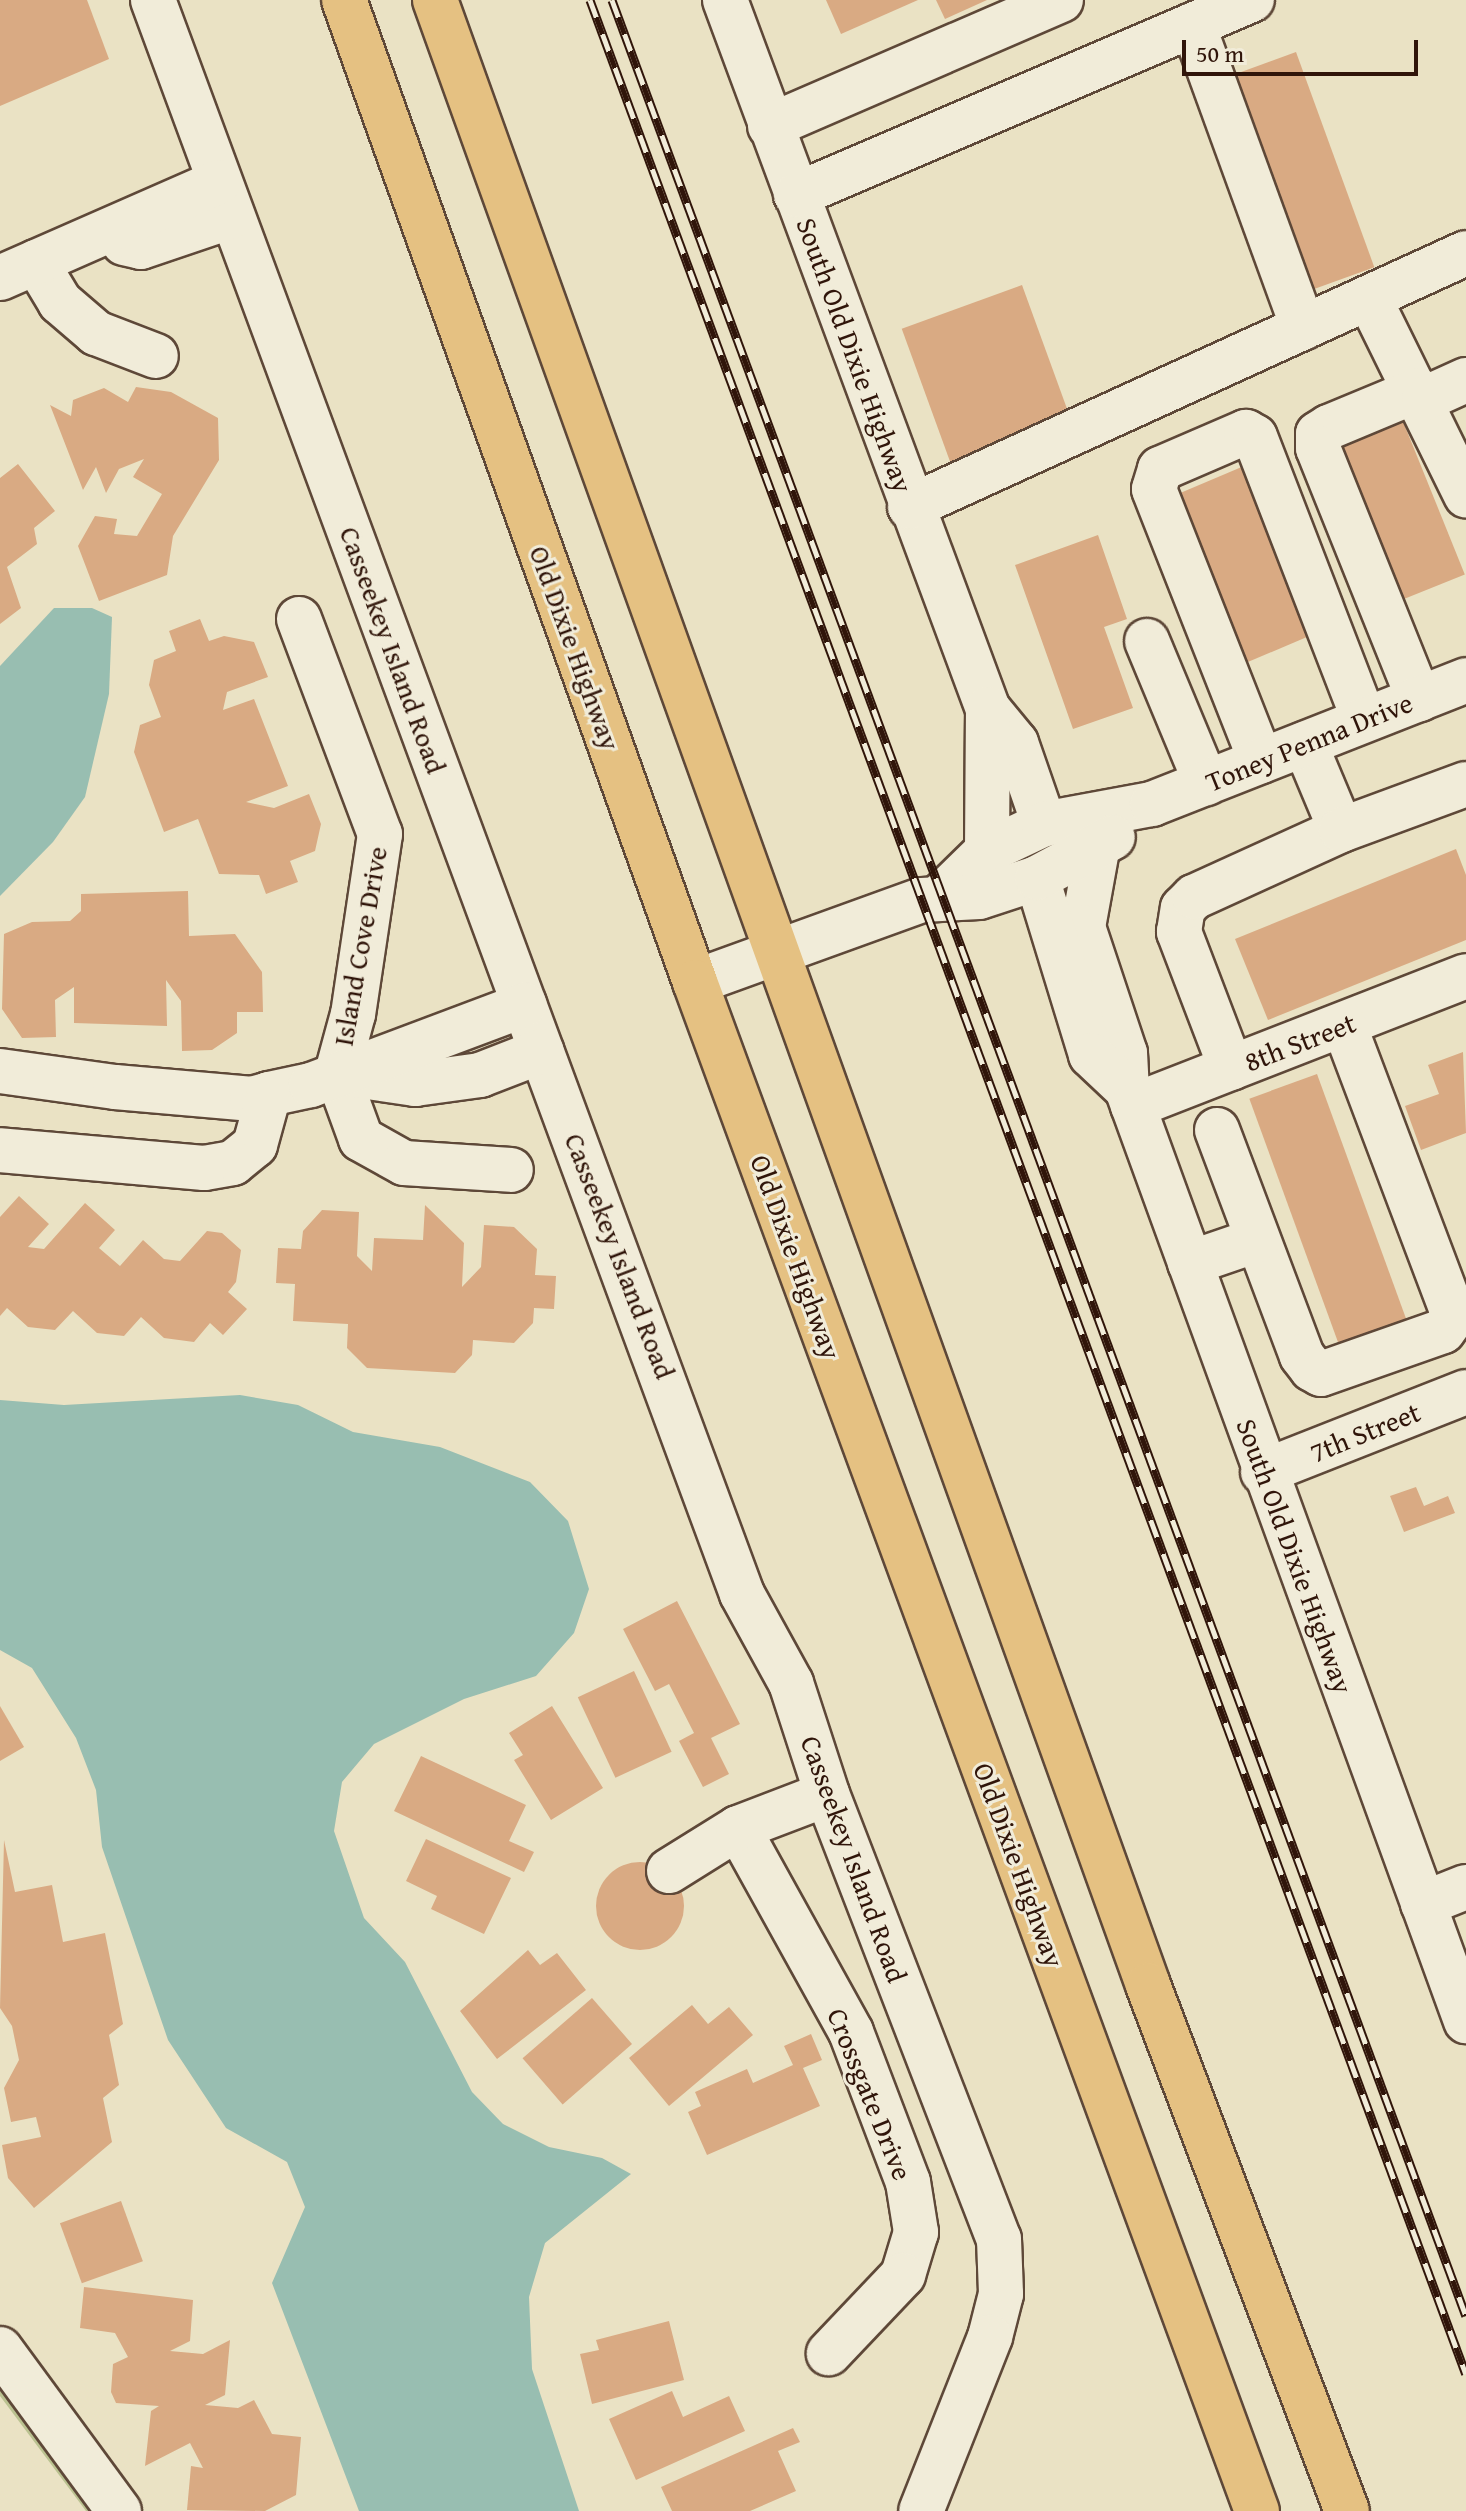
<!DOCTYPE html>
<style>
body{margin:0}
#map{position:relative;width:1466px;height:2511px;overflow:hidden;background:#eae2c4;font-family:"Gentium Book Plus",serif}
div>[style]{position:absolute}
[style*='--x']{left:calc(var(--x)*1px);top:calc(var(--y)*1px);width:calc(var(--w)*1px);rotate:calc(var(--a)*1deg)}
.green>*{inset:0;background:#bbc291}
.water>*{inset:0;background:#98beb1}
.building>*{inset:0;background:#d9aa83;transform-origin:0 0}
.round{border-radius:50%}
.roads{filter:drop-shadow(2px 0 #5e4838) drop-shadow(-2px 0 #5e4838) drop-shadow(0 2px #5e4838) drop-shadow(0 -2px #5e4838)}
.minor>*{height:44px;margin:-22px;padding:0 22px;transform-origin:22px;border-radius:22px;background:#f1ecd9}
.major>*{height:44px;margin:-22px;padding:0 22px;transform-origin:22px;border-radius:22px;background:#e5c182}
.rail>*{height:9px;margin-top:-4.5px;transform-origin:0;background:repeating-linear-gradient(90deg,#f1ecd9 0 18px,#30150a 0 36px);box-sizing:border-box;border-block:2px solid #30150a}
span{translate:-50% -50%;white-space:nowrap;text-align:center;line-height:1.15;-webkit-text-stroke:6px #f1ecd9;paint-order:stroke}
.street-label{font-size:28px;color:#30150a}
.scale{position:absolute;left:1182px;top:40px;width:236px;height:36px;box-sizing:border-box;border:4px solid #30150a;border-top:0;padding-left:10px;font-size:24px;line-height:28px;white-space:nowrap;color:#30150a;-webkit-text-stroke:6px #f1ecd9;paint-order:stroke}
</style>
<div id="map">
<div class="green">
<div style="clip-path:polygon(0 2366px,96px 2511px,86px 2511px,0 2396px)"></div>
</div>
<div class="water">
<div style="clip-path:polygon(54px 608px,92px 608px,112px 617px,109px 694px,85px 797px,53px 842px,0 896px,0 666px)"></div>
<div style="clip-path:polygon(240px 1395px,298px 1405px,353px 1432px,440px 1447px,530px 1482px,568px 1521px,589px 1589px,574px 1633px,536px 1676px,464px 1699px,374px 1744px,342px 1782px,334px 1831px,364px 1918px,405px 1962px,472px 2092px,503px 2124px,549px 2147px,602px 2158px,631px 2174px,545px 2243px,529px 2297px,532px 2369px,579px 2511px,359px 2511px,272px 2283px,305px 2207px,287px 2162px,226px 2128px,168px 2040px,102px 1847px,96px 1790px,76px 1738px,32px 1668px,0 1650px,0 1400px,64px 1405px)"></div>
</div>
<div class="building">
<div style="clip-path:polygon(0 0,87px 0,109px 59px,0 106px)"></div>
<div style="clip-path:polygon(826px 0,918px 0,841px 34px)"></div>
<div style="clip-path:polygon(936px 0,987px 0,945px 19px)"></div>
<div style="left:1296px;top:52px;width:229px;height:78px;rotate:70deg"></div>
<div style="left:1022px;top:285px;width:142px;height:128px;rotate:70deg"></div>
<div style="clip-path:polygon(136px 387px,171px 392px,218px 418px,219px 460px,173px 536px,167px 575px,99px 601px,78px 546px,95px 516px,117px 519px,114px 534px,137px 536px,162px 494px,133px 477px,144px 459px,119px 469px,106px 493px,96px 467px,83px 490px,50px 405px,71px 416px,73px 400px,104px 388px,128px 402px)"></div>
<div style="left:1400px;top:414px;width:173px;height:75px;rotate:68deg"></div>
<div style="clip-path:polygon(18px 464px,55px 511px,34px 528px,37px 544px,7px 567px,21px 608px,0 624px,0 478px)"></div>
<div style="left:1244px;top:466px;width:182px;height:75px;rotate:67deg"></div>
<div style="clip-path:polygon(1098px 535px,1127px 619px,1104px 627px,1133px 708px,1073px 729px,1015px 565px)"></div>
<div style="clip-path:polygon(200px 619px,209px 641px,224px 636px,254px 642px,268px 677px,227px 692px,223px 710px,254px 699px,288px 786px,246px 802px,274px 808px,309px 794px,321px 824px,315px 851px,290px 861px,298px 882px,266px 894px,259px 875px,219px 874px,198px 819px,164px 832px,134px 752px,140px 725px,161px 717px,149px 685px,154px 660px,176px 651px,169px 631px)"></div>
<div style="clip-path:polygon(1456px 849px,1466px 875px,1466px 940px,1268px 1020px,1235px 939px)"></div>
<div style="clip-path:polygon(188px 891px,189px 936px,235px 934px,262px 972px,263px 1012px,237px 1012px,237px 1033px,212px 1050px,182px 1051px,181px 1001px,166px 980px,167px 1026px,74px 1023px,74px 987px,55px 1000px,56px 1037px,22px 1038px,2px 1009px,4px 934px,32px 922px,70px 921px,81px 911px,81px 894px)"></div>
<div style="clip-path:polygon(1463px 1052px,1466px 1133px,1421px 1150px,1405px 1106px,1439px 1094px,1428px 1065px)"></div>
<div style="left:1317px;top:1074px;width:274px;height:72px;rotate:70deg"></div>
<div style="clip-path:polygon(19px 1196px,49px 1224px,28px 1247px,44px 1249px,85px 1203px,115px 1230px,99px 1248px,120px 1266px,143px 1240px,164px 1259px,180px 1261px,207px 1231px,222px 1233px,241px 1250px,236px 1282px,228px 1292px,247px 1309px,223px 1335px,210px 1323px,194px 1342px,164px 1338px,141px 1317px,124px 1336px,97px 1333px,73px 1311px,55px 1330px,28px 1327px,7px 1308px,0 1316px,0 1217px)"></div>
<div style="clip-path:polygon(425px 1205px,464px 1243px,462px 1287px,481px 1267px,484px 1225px,514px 1227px,537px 1249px,535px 1275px,556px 1276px,554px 1309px,534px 1308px,533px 1323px,514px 1343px,473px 1340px,472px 1355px,455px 1373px,367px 1368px,347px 1348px,348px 1324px,293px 1321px,295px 1284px,276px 1283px,278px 1248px,301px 1249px,303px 1231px,322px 1210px,359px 1212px,357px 1256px,372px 1271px,374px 1238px,423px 1240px)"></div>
<div style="clip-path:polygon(1416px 1487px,1424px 1506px,1448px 1496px,1455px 1513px,1404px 1532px,1390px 1496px)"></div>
<div style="clip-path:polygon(677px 1601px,740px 1724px,711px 1738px,729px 1774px,703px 1787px,679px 1741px,694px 1733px,669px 1684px,655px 1691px,623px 1629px)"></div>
<div style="left:634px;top:1671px;width:89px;height:62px;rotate:65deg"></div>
<div style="clip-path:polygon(0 1706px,24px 1747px,0 1761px)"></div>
<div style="clip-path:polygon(552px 1706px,603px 1788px,551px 1820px,514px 1760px,523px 1755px,509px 1733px)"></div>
<div style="clip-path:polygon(421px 1756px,526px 1805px,509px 1841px,534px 1852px,524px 1872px,394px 1811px)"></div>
<div style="clip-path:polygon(426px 1839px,511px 1878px,484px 1934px,431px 1909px,437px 1896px,406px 1881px)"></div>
<div style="clip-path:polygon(4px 1840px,15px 1892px,52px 1885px,63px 1942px,105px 1933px,123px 2024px,109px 2035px,119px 2085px,103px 2098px,112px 2142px,34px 2208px,8px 2178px,2px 2145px,41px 2137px,36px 2117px,11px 2122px,4px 2088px,19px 2060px,12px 2026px,0 2008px)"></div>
<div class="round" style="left:596px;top:1862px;width:88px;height:88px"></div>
<div style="clip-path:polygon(528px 1950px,540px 1965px,557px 1953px,586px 1990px,497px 2059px,460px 2011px)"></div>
<div style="left:592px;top:1998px;width:61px;height:92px;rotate:49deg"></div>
<div style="clip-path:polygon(692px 2005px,708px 2024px,729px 2007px,753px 2035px,669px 2106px,629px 2058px)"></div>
<div style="clip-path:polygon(811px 2034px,822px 2060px,803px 2068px,820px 2106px,707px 2155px,688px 2112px,701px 2106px,695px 2092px,747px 2069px,753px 2083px,793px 2065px,784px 2046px)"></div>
<div style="left:121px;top:2201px;width:64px;height:65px;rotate:70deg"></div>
<div style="clip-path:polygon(84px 2287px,193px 2300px,190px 2341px,170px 2351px,203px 2354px,230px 2340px,225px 2395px,205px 2405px,238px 2408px,254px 2400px,272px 2434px,301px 2437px,296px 2495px,265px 2511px,187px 2510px,191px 2466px,203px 2468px,190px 2443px,145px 2466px,151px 2411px,159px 2406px,116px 2403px,111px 2392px,113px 2364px,128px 2357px,115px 2333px,80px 2328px)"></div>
<div style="clip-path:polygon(669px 2321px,684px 2380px,592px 2404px,580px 2354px,599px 2350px,596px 2340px)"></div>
<div style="clip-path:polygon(672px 2391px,683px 2417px,729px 2396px,745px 2431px,636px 2480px,609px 2419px)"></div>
<div style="clip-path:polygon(793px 2428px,800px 2442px,778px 2451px,796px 2491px,750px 2511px,672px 2511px,661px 2487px)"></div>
</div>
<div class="roads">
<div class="minor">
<div style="--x:153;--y:0;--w:1699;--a:69.72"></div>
<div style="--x:742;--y:1594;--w:102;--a:61.2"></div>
<div style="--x:791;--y:1683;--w:117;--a:72"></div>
<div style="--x:827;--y:1794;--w:477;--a:68.9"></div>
<div style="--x:999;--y:2239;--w:55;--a:87.9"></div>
<div style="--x:1001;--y:2294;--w:44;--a:104.3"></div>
<div style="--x:990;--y:2337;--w:187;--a:111.6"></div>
<div style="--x:725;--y:0;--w:756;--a:69.65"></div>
<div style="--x:988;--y:709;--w:44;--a:50.5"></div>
<div style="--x:1016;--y:743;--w:86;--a:70.9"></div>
<div style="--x:1193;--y:25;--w:322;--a:70"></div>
<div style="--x:770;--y:126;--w:317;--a:-23.4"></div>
<div style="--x:796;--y:195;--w:496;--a:-23.2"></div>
<div style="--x:124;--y:243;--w:17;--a:13"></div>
<div style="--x:141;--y:247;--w:96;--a:-18.8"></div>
<div style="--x:36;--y:262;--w:47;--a:59"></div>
<div style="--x:60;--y:302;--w:48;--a:40.7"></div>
<div style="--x:96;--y:333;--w:64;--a:21"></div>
<div style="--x:0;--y:278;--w:239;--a:-23.7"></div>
<div style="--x:1369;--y:298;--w:220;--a:63.8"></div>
<div style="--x:1418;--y:390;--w:96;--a:157.4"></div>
<div style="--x:1329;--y:427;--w:13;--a:148"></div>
<div style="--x:1318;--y:434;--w:14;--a:90"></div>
<div style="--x:1318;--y:448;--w:271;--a:68.1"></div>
<div style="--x:1424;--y:399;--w:46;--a:-24.3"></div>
<div style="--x:910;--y:507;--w:611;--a:-24.55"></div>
<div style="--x:299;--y:619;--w:230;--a:69.4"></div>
<div style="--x:380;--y:834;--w:182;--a:98.5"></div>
<div style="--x:353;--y:1014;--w:61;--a:105.2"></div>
<div style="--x:337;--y:1073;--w:70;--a:70"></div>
<div style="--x:361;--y:1139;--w:49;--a:29.2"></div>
<div style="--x:404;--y:1163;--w:107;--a:3.7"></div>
<div style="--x:1147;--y:641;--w:154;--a:67.4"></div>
<div style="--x:1305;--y:744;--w:93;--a:67.3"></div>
<div style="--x:1261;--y:761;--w:292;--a:-111.5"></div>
<div style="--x:1154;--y:489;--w:21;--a:-73"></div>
<div style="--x:1160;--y:469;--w:94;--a:-23.3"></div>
<div style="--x:1246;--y:432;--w:10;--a:29"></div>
<div style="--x:1255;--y:437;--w:303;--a:68.9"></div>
<div style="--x:1097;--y:850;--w:78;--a:100.3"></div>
<div style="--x:1083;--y:927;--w:133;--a:71.6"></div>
<div style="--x:1125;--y:1053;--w:36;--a:87"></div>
<div style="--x:1127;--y:1089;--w:992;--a:70.01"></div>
<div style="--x:987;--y:851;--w:142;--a:-89.6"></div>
<div style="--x:1037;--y:878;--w:185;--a:73"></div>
<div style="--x:1091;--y:1055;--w:50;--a:43.4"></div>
<div style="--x:942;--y:895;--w:63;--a:-44.4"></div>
<div style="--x:987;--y:851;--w:63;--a:-25.3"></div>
<div style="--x:1044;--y:824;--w:110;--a:-10.5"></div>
<div style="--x:1152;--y:804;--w:338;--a:-21.5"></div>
<div style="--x:695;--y:982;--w:241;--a:-19.9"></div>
<div style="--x:922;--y:900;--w:57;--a:-3"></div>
<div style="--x:979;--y:897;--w:61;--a:-18.1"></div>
<div style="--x:1037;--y:878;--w:86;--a:-28.3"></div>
<div style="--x:1231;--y:1068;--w:146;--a:-110.9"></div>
<div style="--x:1179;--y:932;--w:24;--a:-81"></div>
<div style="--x:1183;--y:908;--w:16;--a:-45"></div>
<div style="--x:1194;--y:897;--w:162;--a:-24.5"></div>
<div style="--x:1341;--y:830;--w:133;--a:-20.2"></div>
<div style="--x:0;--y:1071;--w:116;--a:7.9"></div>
<div style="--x:115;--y:1087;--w:138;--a:5"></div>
<div style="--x:252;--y:1099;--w:18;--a:-16"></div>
<div style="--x:269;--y:1094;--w:53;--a:105.4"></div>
<div style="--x:255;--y:1145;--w:28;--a:141"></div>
<div style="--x:233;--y:1163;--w:29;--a:170"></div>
<div style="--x:204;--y:1168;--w:205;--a:-175"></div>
<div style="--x:348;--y:1074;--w:68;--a:8.5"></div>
<div style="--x:415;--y:1084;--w:66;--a:-7.9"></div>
<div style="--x:480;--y:1075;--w:66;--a:-21.2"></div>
<div style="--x:269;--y:1094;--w:43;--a:-12.1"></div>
<div style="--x:311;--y:1085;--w:228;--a:-20.6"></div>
<div style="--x:1133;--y:1106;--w:357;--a:-21.3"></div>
<div style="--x:1217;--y:1130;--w:241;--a:69.4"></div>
<div style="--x:1302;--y:1356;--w:16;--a:52"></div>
<div style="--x:1312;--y:1369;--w:10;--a:29"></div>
<div style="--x:1321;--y:1374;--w:129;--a:-19.4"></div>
<div style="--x:1443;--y:1331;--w:19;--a:-54"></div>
<div style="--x:1454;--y:1316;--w:311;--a:-110.7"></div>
<div style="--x:1190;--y:1263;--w:71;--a:-18.9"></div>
<div style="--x:1263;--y:1472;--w:218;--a:-21.5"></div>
<div style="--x:738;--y:1828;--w:233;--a:61"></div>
<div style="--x:851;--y:2032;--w:160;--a:69.2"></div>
<div style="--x:908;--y:2182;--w:51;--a:80.9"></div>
<div style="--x:916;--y:2232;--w:45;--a:106.8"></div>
<div style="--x:903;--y:2275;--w:108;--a:133.5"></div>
<div style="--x:669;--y:1871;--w:81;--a:-31.9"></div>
<div style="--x:738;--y:1828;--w:95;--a:-20.9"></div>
<div style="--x:1423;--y:1904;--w:46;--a:-21.6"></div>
<div style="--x:0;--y:2349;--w:201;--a:53.7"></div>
</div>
<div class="major">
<div style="--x:344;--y:0;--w:1043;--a:70.33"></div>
<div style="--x:695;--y:982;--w:1629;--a:69.82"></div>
<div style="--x:435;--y:0;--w:2109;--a:70.24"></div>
<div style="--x:1148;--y:1985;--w:562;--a:69.28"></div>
</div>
</div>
<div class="rail">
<div style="--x:590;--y:0;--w:2530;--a:69.75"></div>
<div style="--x:612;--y:0;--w:2468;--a:69.76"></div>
</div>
<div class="street-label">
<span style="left:855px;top:355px;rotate:70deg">South Old Dixie Highway</span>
<span style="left:575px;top:648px;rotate:70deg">Old Dixie Highway</span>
<span style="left:393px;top:650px;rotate:70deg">Casseekey Island Road</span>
<span style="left:1309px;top:742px;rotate:-22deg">Toney Penna Drive</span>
<span style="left:360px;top:946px;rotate:-80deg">Island Cove Drive</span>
<span style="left:1300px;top:1042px;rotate:-21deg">8th Street</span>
<span style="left:620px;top:1256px;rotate:69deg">Casseekey Island Road</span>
<span style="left:796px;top:1257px;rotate:70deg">Old Dixie Highway</span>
<span style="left:1365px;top:1432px;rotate:-22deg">7th Street</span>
<span style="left:1295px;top:1556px;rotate:70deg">South Old Dixie Highway</span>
<span style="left:854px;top:1859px;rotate:70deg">Casseekey Island Road</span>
<span style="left:1019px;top:1865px;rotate:70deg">Old Dixie Highway</span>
<span style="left:870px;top:2094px;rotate:68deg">Crossgate Drive</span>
</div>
<div class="scale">50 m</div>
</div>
